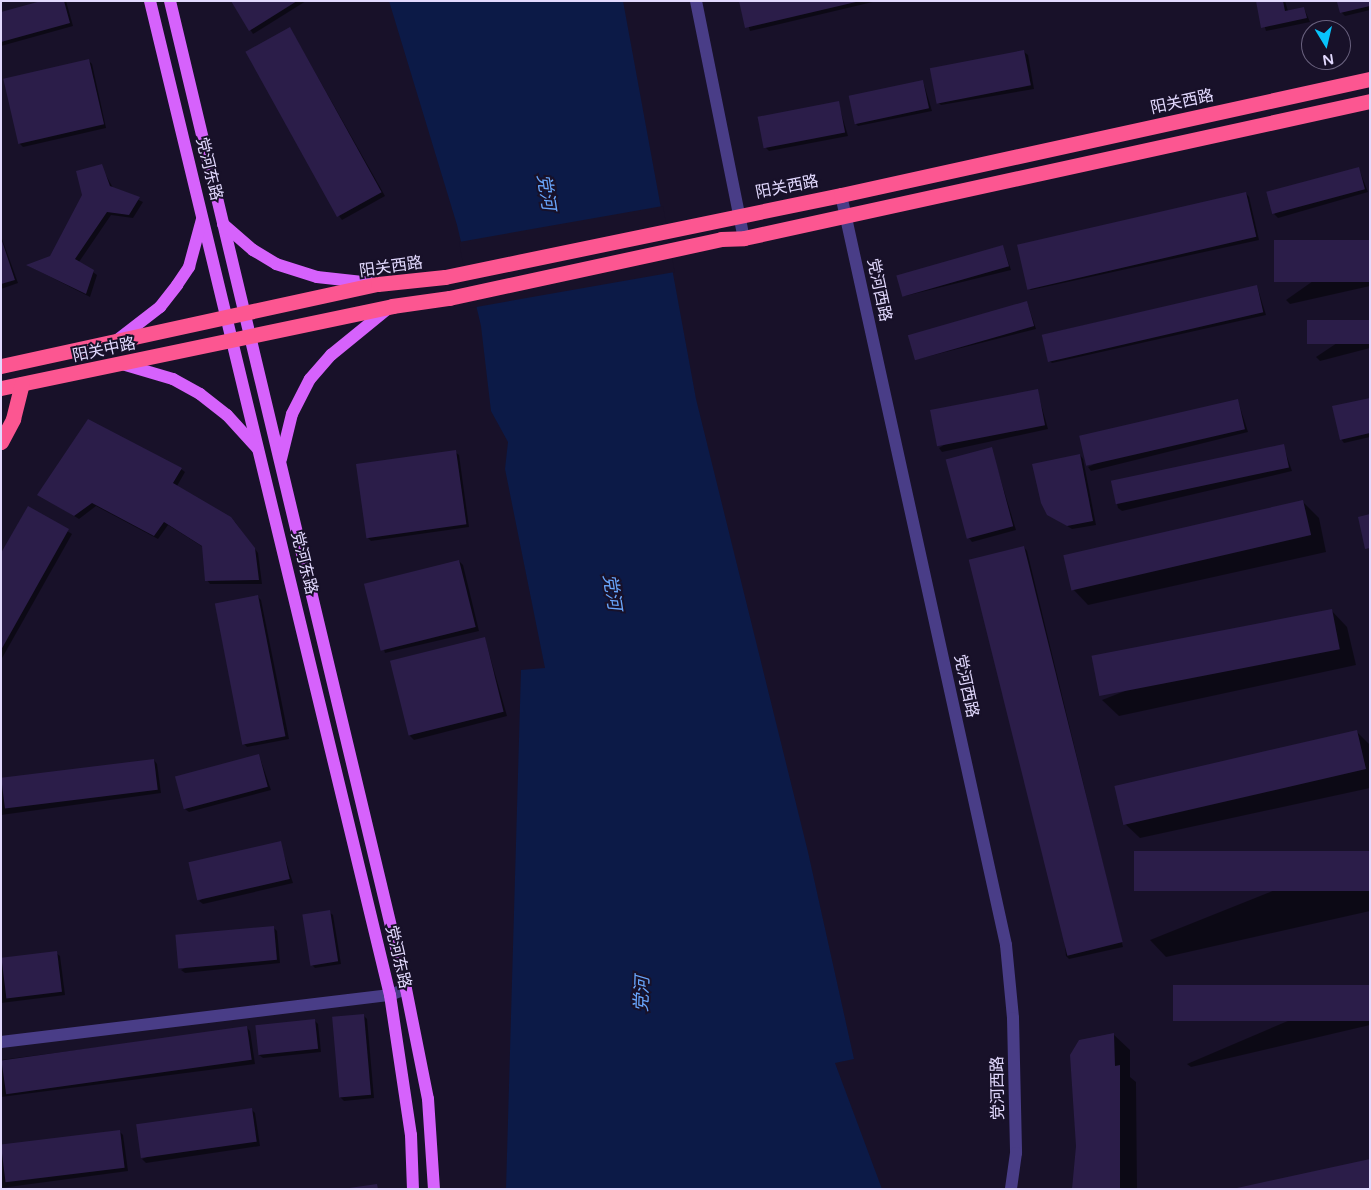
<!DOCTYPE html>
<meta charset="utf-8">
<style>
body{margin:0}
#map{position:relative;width:1371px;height:1190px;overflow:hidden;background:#181129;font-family:"Varela Round","Noto Sans SC",sans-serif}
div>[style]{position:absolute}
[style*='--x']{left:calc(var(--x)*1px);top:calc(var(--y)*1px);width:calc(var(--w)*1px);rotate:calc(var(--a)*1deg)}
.water>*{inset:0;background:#0c1a47}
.pier>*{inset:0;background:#181129;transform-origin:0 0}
.shadow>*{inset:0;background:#0007}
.building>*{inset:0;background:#2b1d49;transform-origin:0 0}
.minor>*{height:12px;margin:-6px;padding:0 6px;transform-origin:6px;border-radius:6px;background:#493d87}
.major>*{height:12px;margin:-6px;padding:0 6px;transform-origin:6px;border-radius:6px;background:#d662fc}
.highway>*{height:15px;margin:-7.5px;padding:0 7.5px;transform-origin:7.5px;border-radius:7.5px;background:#fc5691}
span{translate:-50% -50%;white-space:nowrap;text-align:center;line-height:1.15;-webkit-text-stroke:4px #181129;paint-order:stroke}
.street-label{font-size:16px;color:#e2d9fe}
.water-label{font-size:18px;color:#69a6fc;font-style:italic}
.frame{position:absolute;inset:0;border:2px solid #e2d9fe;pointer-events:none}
.north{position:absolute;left:1301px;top:20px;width:50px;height:50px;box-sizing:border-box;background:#181129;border:1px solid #69617e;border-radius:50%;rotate:171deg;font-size:14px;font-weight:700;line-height:20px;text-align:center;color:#e2d9fe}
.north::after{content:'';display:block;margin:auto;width:18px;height:22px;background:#08c4fb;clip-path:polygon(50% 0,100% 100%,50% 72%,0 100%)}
</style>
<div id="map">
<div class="water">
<div style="clip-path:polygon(389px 1px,623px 1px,696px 399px,808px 852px,854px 1059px,835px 1063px,882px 1189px,506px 1189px,521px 670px,545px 668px,505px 469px,508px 442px,491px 411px,481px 326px,457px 225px)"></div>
</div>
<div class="pier">
<div style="left:663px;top:206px;width:67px;height:207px;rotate:80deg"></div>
</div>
<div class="shadow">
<div style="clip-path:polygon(45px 1px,66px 1px,73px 26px,1px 46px,1px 14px)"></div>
<div style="clip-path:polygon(232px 1px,306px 1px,253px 34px)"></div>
<div style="clip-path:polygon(741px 1px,877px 1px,750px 31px)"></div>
<div style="clip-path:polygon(1257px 1px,1285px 1px,1288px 11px,1304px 8px,1310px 22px,1266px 31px)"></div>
<div style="clip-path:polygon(1370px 1px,1370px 10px,1345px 16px,1341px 12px)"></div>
<div style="clip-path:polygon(290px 28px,385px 196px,342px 220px,339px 216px)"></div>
<div style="clip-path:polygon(1024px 52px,1028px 55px,1034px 89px,941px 105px,937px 102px)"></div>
<div style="clip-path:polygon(88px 60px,92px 64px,106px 128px,23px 147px,19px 143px)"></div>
<div style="clip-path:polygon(923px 81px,932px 111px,858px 126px,854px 122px)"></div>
<div style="clip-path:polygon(838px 102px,848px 136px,769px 151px,766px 148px,760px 118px)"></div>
<div style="clip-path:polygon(101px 166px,113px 188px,143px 202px,133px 218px,111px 215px,79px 262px,97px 275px,90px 297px,29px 266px,51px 258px)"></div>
<div style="clip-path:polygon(1359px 169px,1368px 192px,1278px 218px,1274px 214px)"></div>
<div style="clip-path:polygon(1246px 193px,1249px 197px,1259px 240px,1031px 290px,1027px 287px)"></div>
<div style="clip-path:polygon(1px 236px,18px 283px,1px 289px)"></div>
<div style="clip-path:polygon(1370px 241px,1370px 286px,1290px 304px,1286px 300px)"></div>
<div style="clip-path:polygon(1003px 246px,1011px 270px,905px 296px,902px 292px)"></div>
<div style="clip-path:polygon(1257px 286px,1266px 315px,1052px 363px,1048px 360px,1042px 335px)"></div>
<div style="clip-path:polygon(1027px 302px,1036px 329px,918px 359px,914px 355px)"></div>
<div style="clip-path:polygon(1370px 321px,1370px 348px,1320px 361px,1316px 357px)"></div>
<div style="clip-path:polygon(1037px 390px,1048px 429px,942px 452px,939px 448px)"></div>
<div style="clip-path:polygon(1370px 399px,1370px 437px,1344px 443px,1341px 439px)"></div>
<div style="clip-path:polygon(1238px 401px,1248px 432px,1091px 471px,1088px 467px)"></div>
<div style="clip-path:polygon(1283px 445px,1292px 471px,1122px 511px,1118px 508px,1113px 486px)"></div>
<div style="clip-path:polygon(991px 448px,1016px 530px,972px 542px,969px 538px)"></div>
<div style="clip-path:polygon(455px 452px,459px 455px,469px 527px,371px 541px,368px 538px)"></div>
<div style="clip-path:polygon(1080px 455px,1083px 459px,1096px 525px,1072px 529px,1048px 514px)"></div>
<div style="clip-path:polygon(181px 469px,185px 472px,177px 486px,235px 522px,258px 553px,262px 584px,210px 584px,207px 580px,203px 547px,168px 525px,158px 539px,96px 506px,79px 519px,38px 494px)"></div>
<div style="clip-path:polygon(1303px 502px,1319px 518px,1326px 552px,1088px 605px,1072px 588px)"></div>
<div style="clip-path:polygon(28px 508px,72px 534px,1px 660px,1px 556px)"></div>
<div style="clip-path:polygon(1024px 547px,1027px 551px,1123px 947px,1069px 959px,1066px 956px)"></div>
<div style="clip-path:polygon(459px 561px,463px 565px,479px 631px,385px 653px,365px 584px)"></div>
<div style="clip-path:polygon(258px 597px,261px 600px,289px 739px,247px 747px,244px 744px)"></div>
<div style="clip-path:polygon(1331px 610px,1347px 627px,1356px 665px,1119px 716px,1102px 700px)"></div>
<div style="clip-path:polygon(485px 639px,507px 716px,414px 740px,410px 736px)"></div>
<div style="clip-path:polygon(1357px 732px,1370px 745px,1370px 788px,1140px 838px,1123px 822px)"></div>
<div style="clip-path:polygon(259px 755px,271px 790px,189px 812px,185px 809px,177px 778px)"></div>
<div style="clip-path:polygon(154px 760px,157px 764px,161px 793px,1px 815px,1px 781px)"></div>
<div style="clip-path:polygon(280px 843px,293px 883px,203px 904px,199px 901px)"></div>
<div style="clip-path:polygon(1370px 852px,1370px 911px,1166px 957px,1150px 940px)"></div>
<div style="clip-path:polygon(329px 912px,333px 915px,341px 964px,315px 968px,312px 965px)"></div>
<div style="clip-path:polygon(273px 927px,277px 931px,280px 963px,185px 973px,181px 970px)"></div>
<div style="clip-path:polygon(56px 953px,60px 956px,65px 995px,1px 1003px,1px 959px)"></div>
<div style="clip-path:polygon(1370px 986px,1370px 1025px,1191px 1067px,1187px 1064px)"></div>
<div style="clip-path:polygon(364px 1016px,367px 1019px,374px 1098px,344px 1101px,340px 1097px)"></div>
<div style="clip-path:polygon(314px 1020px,318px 1024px,321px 1052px,263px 1058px,259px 1055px)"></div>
<div style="clip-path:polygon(247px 1028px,250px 1031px,255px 1064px,1px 1097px,1px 1060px)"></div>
<div style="clip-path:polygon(1113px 1034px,1130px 1050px,1130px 1077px,1136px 1082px,1137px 1189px,1073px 1189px)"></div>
<div style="clip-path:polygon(251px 1109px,255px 1113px,260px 1146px,146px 1163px,142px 1159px)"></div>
<div style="clip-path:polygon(120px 1132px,123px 1135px,128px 1171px,1px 1188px,1px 1148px)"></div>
</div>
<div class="building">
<div style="clip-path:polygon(41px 1px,64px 1px,70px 23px,1px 42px,1px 12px)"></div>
<div style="clip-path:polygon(231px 1px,297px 1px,249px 31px)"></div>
<div style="clip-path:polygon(739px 1px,856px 1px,856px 2px,745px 28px)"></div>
<div style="clip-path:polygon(1256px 1px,1283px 1px,1285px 11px,1304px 7px,1307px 18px,1261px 28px)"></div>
<div style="clip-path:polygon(1341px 1px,1370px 1px,1370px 6px,1340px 13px,1337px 2px)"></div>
<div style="left:290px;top:27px;width:189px;height:51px;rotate:61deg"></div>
<div style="left:1024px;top:50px;width:36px;height:96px;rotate:79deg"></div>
<div style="left:89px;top:59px;width:67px;height:88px;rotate:77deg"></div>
<div style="left:923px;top:80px;width:29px;height:76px;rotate:78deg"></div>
<div style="left:839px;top:101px;width:32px;height:83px;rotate:79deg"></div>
<div style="clip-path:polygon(102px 164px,110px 186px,140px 197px,129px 215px,107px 212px,75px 259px,94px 270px,86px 294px,26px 265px,50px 256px,82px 195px,76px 171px)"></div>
<div style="left:1359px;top:167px;width:23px;height:96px;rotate:75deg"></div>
<div style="left:1246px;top:192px;width:46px;height:235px;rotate:77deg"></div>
<div style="clip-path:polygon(1px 238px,15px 280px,1px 284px)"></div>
<div style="left:1370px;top:240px;width:42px;height:96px;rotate:90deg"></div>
<div style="left:1003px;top:245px;width:22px;height:111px;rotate:74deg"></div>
<div style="left:1257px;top:285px;width:28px;height:221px;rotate:77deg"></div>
<div style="left:1027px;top:301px;width:26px;height:124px;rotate:74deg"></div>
<div style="left:1370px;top:320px;width:24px;height:63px;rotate:90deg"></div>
<div style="left:1038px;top:389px;width:37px;height:110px;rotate:79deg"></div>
<div style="clip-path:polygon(1370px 398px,1370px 433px,1340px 440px,1332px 406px)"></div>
<div style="left:1238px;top:399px;width:31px;height:163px;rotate:77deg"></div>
<div style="clip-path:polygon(88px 419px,182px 468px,173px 483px,231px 517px,255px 548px,259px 580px,205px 581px,202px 546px,164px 522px,154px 536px,92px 503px,74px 516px,37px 495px)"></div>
<div style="left:1284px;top:444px;width:24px;height:177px;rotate:78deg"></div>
<div style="left:992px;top:447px;width:82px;height:48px;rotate:75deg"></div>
<div style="left:456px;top:450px;width:75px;height:101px;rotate:82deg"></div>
<div style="clip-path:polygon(1080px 454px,1093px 521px,1067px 526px,1047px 515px,1041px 503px,1032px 464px)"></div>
<div style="left:1303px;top:500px;width:36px;height:246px;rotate:77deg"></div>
<div style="clip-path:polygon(28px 506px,69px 529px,1px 650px,1px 553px)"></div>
<div style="clip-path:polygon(1370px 514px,1370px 548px,1365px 549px,1358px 517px)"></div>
<div style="left:1024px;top:546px;width:408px;height:57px;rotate:76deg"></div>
<div style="left:459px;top:560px;width:69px;height:98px;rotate:76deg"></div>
<div style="left:258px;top:595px;width:144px;height:44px;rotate:79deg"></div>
<div style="left:1332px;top:609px;width:41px;height:245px;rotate:79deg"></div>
<div style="left:485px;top:637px;width:77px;height:98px;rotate:76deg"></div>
<div style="left:1357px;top:730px;width:40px;height:249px;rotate:77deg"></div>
<div style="left:259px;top:754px;width:34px;height:87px;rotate:75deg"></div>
<div style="left:154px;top:759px;width:31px;height:154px;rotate:83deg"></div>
<div style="left:281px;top:841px;width:39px;height:95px;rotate:77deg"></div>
<div style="left:1370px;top:851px;width:40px;height:236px;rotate:90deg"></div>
<div style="left:330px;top:910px;width:52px;height:28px;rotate:81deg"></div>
<div style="left:274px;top:926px;width:34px;height:99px;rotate:85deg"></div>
<div style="left:57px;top:951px;width:41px;height:56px;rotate:83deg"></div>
<div style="left:1370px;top:985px;width:36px;height:197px;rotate:90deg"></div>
<div style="left:364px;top:1014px;width:81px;height:32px;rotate:85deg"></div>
<div style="left:315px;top:1019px;width:30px;height:60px;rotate:84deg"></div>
<div style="left:247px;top:1026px;width:34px;height:248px;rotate:82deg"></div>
<div style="clip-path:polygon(1114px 1033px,1115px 1066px,1120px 1065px,1120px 1189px,1072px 1189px,1076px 1146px,1070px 1055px,1079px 1040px)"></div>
<div style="left:252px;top:1108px;width:34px;height:117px;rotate:82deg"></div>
<div style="left:120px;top:1130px;width:38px;height:120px;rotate:83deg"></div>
<div style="clip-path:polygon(1370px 1159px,1370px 1189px,1237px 1189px,1237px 1188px)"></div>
<div style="clip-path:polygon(377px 1184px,378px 1189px,349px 1189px,349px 1188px)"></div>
</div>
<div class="minor">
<div style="--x:696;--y:1;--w:242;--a:78.6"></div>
<div style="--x:841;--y:195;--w:768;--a:77.59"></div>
<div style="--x:1006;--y:945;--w:73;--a:84.5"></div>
<div style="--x:1013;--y:1018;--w:135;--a:88.7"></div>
<div style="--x:1016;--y:1153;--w:36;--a:98"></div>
<div style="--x:1;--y:1042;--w:392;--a:-6.9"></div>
<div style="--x:390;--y:995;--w:17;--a:-21"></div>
</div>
<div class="major">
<div style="--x:150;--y:1;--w:1023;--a:76.43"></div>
<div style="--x:390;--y:995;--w:142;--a:81.5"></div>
<div style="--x:411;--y:1135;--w:54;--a:87.9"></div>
<div style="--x:170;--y:1;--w:1016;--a:76.57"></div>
<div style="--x:406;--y:989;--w:112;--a:78.7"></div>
<div style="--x:428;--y:1099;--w:90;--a:86.2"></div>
<div style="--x:223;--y:224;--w:40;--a:41"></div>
<div style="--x:253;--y:250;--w:27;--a:31"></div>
<div style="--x:276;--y:264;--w:43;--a:17.6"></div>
<div style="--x:317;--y:277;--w:55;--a:6.2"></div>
<div style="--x:116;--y:341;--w:56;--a:-37.7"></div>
<div style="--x:160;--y:307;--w:28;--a:-52"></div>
<div style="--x:177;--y:285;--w:22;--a:-56"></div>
<div style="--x:189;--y:267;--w:50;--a:-74.8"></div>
<div style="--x:122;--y:364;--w:53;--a:16.4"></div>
<div style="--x:173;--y:379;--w:31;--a:29"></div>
<div style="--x:200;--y:394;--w:34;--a:38"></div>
<div style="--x:227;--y:415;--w:45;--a:47.7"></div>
<div style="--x:281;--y:459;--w:46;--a:-76.3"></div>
<div style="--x:292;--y:414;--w:39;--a:-63"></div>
<div style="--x:310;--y:379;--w:32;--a:-49"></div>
<div style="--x:331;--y:355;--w:77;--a:-39.2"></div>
</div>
<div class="highway">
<div style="--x:1;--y:366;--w:386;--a:-12.3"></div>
<div style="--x:378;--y:284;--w:67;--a:-6"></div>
<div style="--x:445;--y:277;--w:404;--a:-11.7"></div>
<div style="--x:841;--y:195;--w:542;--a:-12.37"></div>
<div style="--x:1;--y:388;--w:400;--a:-11.8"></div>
<div style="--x:392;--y:306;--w:58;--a:-8"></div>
<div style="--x:449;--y:298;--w:278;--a:-12.2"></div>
<div style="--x:721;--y:239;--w:23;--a:-2"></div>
<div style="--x:744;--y:238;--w:641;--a:-12.34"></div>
<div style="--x:1;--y:442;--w:26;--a:-62"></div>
<div style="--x:13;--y:419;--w:36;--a:-76"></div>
</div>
<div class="street-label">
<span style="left:1182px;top:102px;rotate:-12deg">阳关西路</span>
<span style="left:209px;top:169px;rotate:76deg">党河东路</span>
<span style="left:787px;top:187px;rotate:-11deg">阳关西路</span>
<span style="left:391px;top:267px;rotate:-8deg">阳关西路</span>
<span style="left:879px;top:290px;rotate:78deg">党河西路</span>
<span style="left:104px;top:350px;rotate:-12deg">阳关中路</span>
<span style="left:304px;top:563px;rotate:76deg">党河东路</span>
<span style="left:966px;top:686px;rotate:78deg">党河西路</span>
<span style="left:398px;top:957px;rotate:77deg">党河东路</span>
<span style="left:998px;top:1088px;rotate:-91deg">党河西路</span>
</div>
<div class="water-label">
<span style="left:546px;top:192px;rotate:81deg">党河</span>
<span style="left:612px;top:592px;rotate:81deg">党河</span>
<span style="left:642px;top:994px;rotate:-88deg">党河</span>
</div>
<div class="frame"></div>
<div class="north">N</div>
</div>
